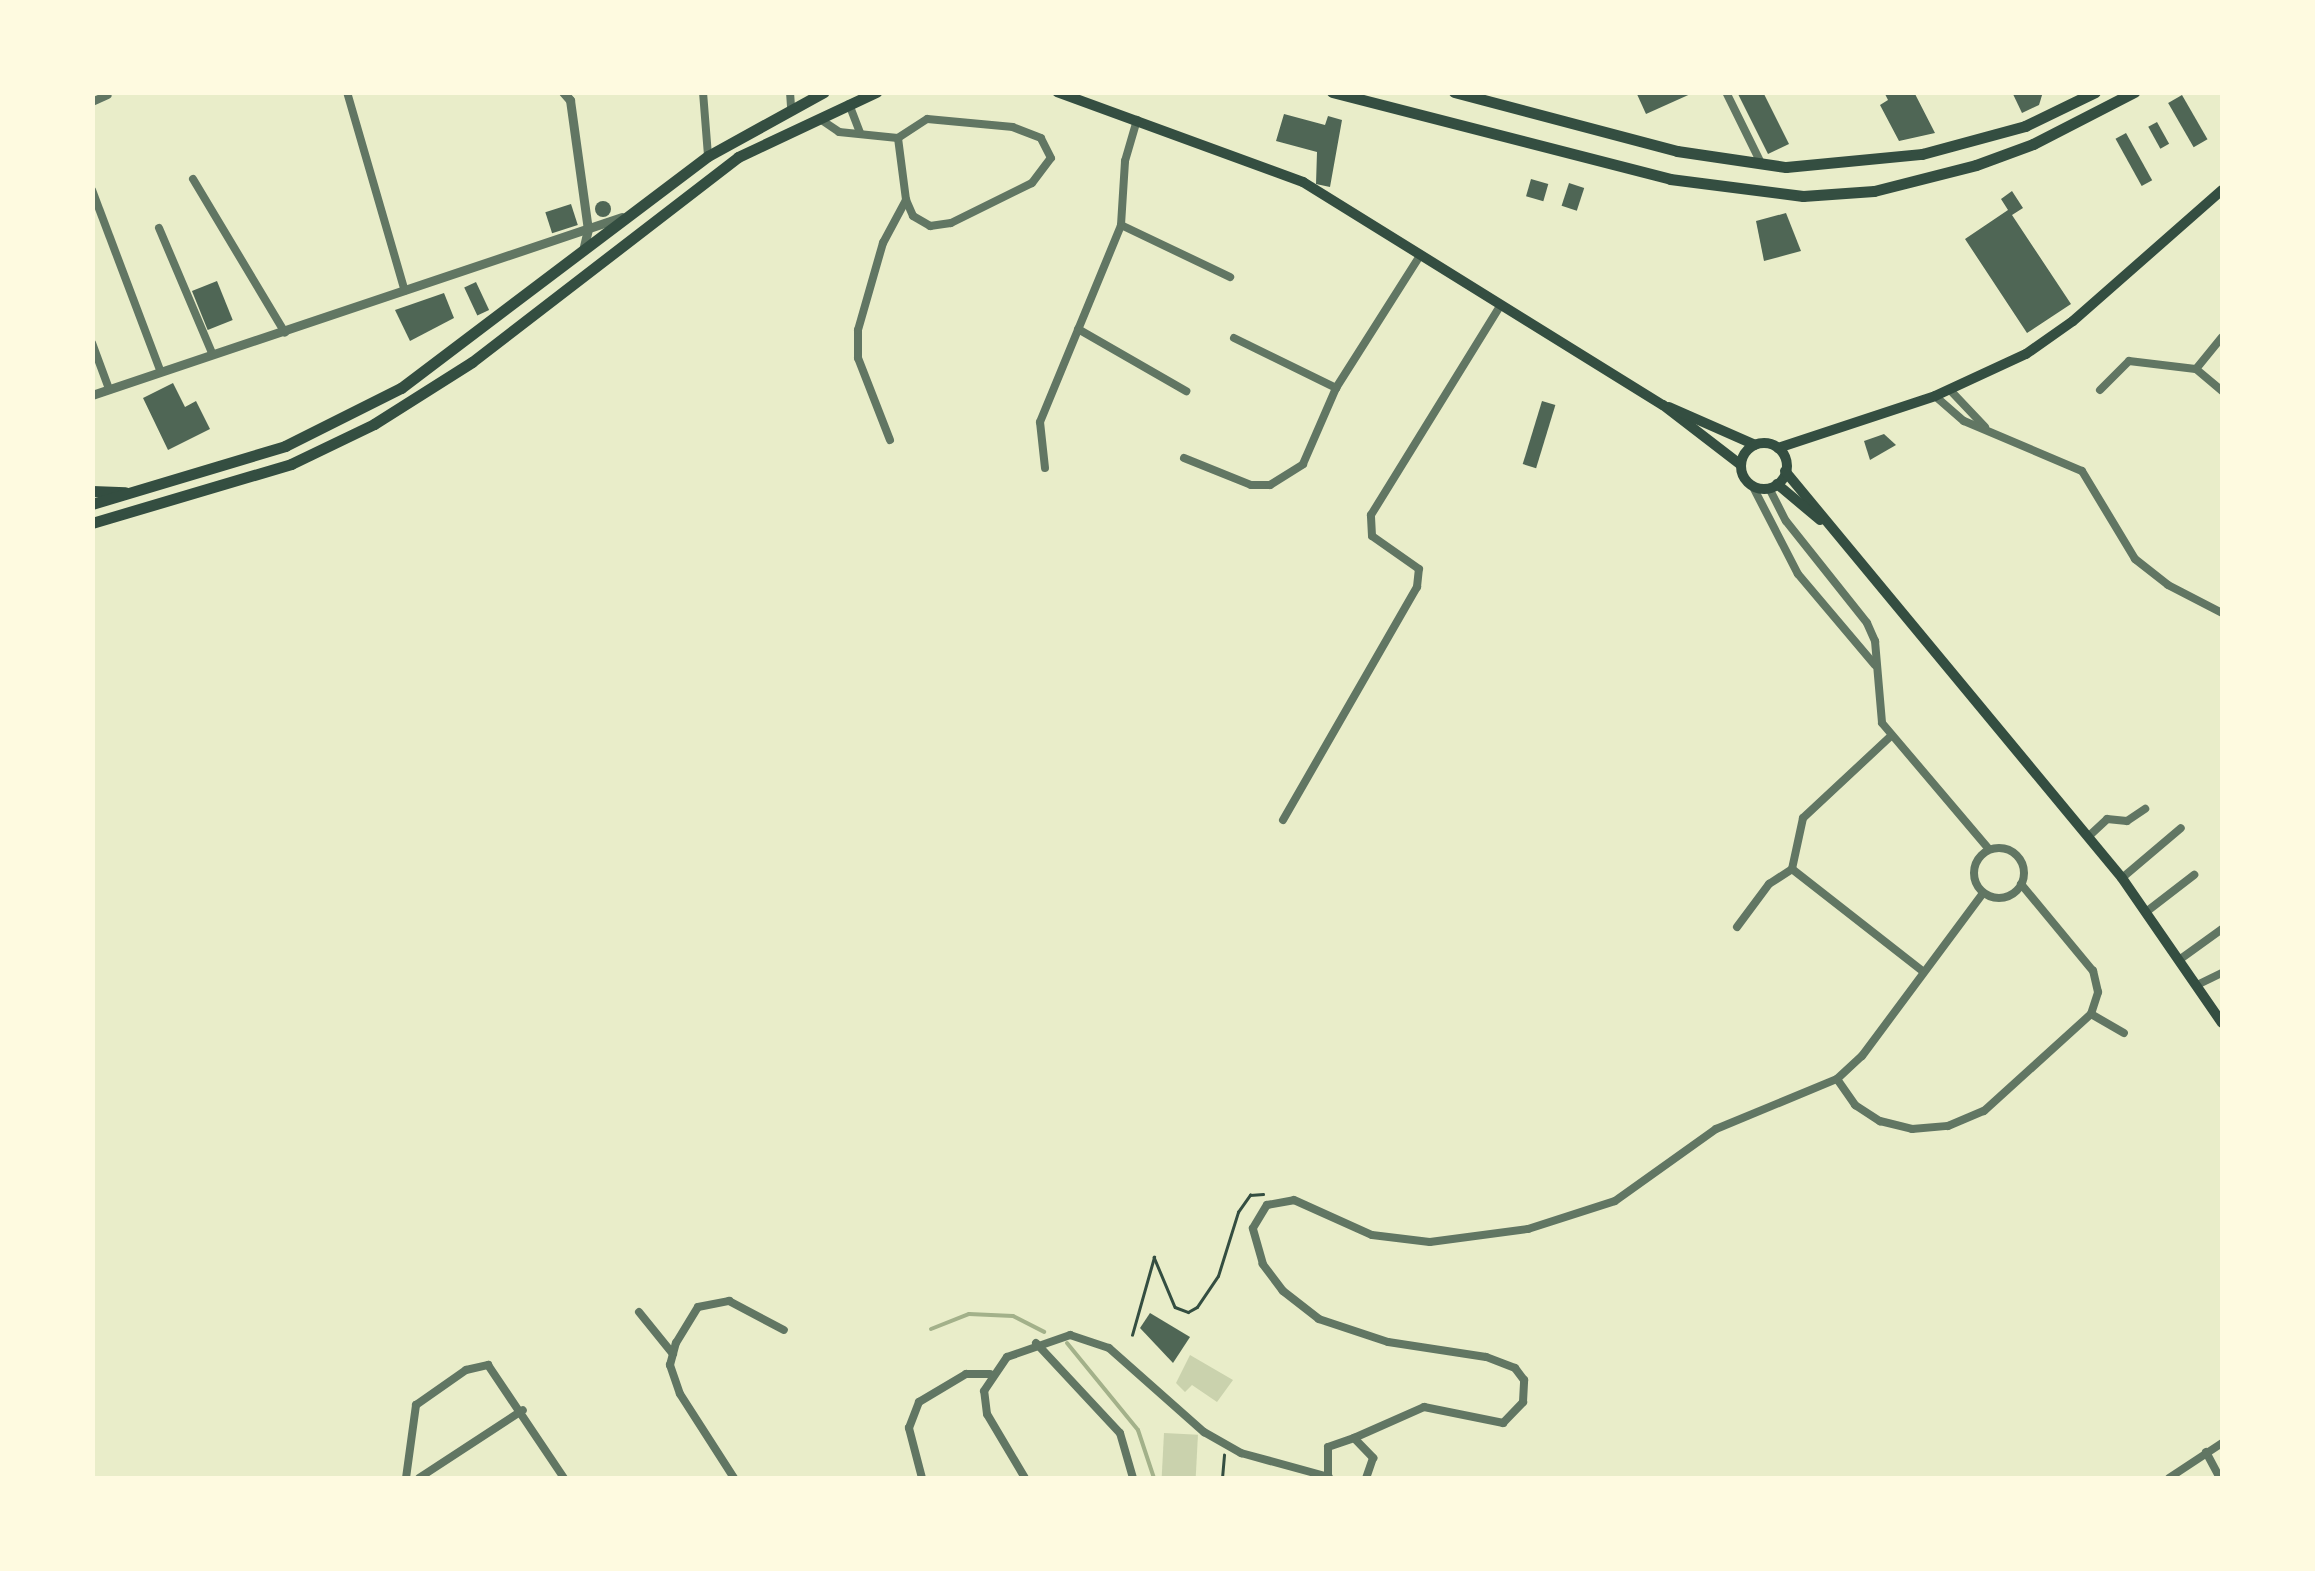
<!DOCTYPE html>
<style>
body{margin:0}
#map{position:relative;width:2315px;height:1571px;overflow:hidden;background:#e9edc9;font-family:"DM Sans",sans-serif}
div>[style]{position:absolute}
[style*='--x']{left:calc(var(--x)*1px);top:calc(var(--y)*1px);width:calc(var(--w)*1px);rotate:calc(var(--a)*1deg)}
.green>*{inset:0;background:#cad2ad;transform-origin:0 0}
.stream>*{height:4px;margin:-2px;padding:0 2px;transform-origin:2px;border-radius:2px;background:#a3b18a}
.building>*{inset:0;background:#4f6655;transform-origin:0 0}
.round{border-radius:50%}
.path>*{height:2.5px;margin:-1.25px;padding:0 1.25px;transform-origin:1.25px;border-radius:1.25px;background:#344e41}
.minor>*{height:8px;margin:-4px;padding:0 4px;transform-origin:4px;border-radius:4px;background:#617663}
.minor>.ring{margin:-4px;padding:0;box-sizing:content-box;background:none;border:8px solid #617663;border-radius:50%}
.tertiary>*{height:9px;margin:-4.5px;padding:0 4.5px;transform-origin:4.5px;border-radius:4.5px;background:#617663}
.secondary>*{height:10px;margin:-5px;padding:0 5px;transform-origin:5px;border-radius:5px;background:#344e41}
.secondary>.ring{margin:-5px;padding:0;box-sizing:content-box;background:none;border:10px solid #344e41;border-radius:50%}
.trunk>*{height:11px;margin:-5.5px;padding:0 5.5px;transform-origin:5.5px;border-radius:5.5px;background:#344e41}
span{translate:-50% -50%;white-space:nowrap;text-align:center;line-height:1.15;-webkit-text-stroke:8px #fefae0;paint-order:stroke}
.frame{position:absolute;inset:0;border:95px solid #fefae0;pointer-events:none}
</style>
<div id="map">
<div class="green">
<div style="clip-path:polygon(1190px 1355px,1233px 1380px,1217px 1402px,1192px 1385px,1185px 1392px,1176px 1383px)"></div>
<div style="left:1164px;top:1433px;width:34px;height:45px;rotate:3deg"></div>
</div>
<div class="stream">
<div style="--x:931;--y:1329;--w:41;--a:-21.5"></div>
<div style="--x:969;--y:1314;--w:44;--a:2.6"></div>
<div style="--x:1013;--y:1316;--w:35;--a:27"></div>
<div style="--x:1067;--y:1343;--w:112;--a:50.8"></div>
<div style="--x:1138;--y:1430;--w:51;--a:71.6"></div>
</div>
<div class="building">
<div style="clip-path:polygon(1636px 92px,1695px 92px,1646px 114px)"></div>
<div style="clip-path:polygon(1737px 92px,1763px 92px,1789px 144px,1768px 154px)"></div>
<div style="clip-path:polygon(1884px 92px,1914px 92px,1935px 133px,1899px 141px,1880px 105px,1888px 100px)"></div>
<div style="clip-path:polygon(2012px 92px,2043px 92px,2039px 105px,2022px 113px)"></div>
<div style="left:2182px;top:95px;width:51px;height:16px;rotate:60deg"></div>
<div style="clip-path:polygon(1284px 114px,1325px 125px,1328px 116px,1342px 120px,1330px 187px,1316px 184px,1317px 152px,1276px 141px)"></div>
<div style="left:2157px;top:122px;width:25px;height:10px;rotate:61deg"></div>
<div style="left:2126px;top:133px;width:54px;height:12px;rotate:61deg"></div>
<div style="left:1531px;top:179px;width:18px;height:18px;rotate:16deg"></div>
<div style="left:1569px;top:183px;width:16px;height:24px;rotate:18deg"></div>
<div style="clip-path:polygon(2012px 191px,2023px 208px,2012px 215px,2071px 304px,2027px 333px,1965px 239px,2008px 210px,2001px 199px)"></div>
<div class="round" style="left:595px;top:201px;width:16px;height:16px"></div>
<div style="left:571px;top:204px;width:22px;height:27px;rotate:72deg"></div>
<div style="clip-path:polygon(1786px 213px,1801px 251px,1764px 261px,1756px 221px)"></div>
<div style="left:217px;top:281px;width:42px;height:27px;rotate:68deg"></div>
<div style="left:476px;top:282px;width:31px;height:13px;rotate:65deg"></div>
<div style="clip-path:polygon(444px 293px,454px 318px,410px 341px,395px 310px)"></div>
<div style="clip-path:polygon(173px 383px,185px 407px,196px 401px,210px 429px,168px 450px,143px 398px)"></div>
<div style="left:1542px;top:401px;width:14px;height:66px;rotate:17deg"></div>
<div style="clip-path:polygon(1884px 434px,1896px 445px,1870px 460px,1864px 441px)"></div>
<div style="clip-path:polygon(1150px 1313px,1190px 1337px,1173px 1363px,1140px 1328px)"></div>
</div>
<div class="path">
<div style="--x:1132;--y:1335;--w:81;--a:-74.2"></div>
<div style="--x:1154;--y:1257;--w:54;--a:67.2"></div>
<div style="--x:1175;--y:1307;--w:14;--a:21"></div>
<div style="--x:1188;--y:1312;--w:10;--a:-29"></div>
<div style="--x:1197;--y:1307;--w:37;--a:-56"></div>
<div style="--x:1218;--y:1276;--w:67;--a:-72.6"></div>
<div style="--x:1238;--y:1212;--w:21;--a:-55"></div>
<div style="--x:1250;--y:1195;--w:13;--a:-4"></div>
<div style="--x:1222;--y:1478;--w:23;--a:-85"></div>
</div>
<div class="minor">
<div style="--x:347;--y:92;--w:207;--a:73.8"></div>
<div style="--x:703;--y:92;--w:64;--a:85.5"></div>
<div style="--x:790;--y:92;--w:15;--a:86"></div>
<div style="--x:1726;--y:92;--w:79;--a:63.8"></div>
<div style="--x:92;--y:102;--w:17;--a:-24"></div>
<div style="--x:849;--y:104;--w:31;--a:69"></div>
<div style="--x:820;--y:119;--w:23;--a:34"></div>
<div style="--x:839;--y:132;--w:59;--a:5.8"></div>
<div style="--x:898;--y:138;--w:63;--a:82.6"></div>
<div style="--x:906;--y:200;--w:17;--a:66"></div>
<div style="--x:913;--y:216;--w:20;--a:30"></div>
<div style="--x:930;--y:226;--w:21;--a:-8"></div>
<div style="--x:951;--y:223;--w:90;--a:-26.3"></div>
<div style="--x:1032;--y:183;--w:31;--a:-53"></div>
<div style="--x:1051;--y:158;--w:22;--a:-117"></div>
<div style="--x:1041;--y:138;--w:30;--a:-159"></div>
<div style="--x:1013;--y:127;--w:86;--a:-174.7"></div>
<div style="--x:927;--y:119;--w:35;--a:147"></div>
<div style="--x:193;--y:179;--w:179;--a:59.1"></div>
<div style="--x:92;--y:190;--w:192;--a:69.3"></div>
<div style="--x:1121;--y:225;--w:121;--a:25.5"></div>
<div style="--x:159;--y:228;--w:136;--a:67"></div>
<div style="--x:1078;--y:329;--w:125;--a:29.9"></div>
<div style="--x:1234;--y:338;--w:114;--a:26.1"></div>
<div style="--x:92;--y:343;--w:49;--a:69.7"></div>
<div style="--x:2196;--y:369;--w:41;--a:-50.9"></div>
<div style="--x:1950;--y:390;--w:51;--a:46.6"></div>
<div style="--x:2100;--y:390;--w:41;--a:-45"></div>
<div style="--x:2129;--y:361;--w:67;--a:6.8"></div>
<div style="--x:2196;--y:369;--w:34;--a:40"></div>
<div style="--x:1935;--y:396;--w:38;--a:41"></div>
<div style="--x:1964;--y:421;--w:128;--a:23"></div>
<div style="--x:2082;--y:471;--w:103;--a:58.9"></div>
<div style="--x:2135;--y:559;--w:42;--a:38.2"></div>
<div style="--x:2168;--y:585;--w:61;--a:27.4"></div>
<div style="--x:890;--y:440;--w:88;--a:-111.3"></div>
<div style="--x:858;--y:358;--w:28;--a:-90"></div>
<div style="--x:858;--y:330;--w:91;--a:-74"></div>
<div style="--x:883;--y:243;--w:49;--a:-61.9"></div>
<div style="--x:1184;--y:458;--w:72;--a:21.9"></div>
<div style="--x:1251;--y:485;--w:19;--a:0"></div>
<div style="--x:1270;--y:485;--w:39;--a:-32"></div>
<div style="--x:1303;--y:464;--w:83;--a:-66.5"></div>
<div style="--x:1336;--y:388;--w:155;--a:-57.6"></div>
<div style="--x:1045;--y:468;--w:46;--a:-96.2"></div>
<div style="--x:1040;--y:422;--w:213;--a:-67.6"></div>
<div style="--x:1121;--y:225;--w:64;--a:-86.4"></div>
<div style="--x:1125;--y:161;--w:43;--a:-73.7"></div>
<div style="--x:1752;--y:485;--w:100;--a:62.7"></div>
<div style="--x:1798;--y:574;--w:119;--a:49.8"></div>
<div style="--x:1769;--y:488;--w:37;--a:63"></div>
<div style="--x:1786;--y:521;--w:130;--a:51.5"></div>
<div style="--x:1867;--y:623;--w:20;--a:66"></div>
<div style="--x:1875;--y:641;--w:82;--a:85.1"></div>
<div style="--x:1882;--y:723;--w:165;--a:49.7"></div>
<div style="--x:1283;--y:820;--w:269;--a:-60.1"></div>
<div style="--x:1417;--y:587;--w:18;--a:-84"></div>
<div style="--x:1419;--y:569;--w:57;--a:-144.9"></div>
<div style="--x:1372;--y:536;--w:21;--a:-93"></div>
<div style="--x:1371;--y:515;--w:242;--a:-58.3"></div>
<div style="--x:2089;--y:836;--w:25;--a:-43"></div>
<div style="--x:2107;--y:819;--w:20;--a:6"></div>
<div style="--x:2127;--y:821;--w:22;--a:-34"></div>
<div class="ring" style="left:1974px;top:848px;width:42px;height:42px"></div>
<div style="--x:1792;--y:869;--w:167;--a:38"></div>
<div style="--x:2122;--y:878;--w:77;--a:-40.3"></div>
<div style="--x:2146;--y:912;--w:61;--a:-37.6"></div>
<div style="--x:1737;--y:927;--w:54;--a:-53.3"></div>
<div style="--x:1769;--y:884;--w:27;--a:-33"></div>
<div style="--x:1792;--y:869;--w:52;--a:-77.8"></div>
<div style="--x:1803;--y:818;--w:120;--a:-43"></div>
<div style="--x:2179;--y:960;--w:53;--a:-35.8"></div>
<div style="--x:2197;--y:985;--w:28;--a:-26"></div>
<div style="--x:2091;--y:1014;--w:38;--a:30"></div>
<div style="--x:1837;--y:1079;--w:32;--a:55"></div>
<div style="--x:1855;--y:1105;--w:30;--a:33"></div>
<div style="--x:1880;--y:1121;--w:33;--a:14"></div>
<div style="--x:1912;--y:1129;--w:36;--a:-5"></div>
<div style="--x:1948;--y:1126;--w:39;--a:-23"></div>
<div style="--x:1984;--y:1111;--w:144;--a:-42.2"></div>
<div style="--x:2091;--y:1014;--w:23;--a:-72"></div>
<div style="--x:2098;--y:992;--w:22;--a:-103"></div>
<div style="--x:2093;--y:971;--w:113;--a:-129.6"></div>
<div style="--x:639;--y:1312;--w:54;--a:51"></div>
<div style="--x:1036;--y:1343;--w:123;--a:47"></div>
<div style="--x:1120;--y:1433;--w:47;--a:73.9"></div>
<div style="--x:1354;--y:1438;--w:77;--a:-23.9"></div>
<div style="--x:1424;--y:1407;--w:81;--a:11.4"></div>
<div style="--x:1503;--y:1423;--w:29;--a:-46"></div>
<div style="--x:1523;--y:1402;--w:22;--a:-87"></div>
<div style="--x:1524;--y:1380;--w:15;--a:-127"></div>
<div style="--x:1515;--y:1368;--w:31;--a:-159"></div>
<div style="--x:1486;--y:1357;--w:99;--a:-171.3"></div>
<div style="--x:1388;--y:1342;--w:73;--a:-161.6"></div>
<div style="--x:1319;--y:1319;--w:46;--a:-142.1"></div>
<div style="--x:1283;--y:1291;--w:34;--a:-127"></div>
<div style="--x:1263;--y:1264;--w:37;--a:-106"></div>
<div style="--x:1253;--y:1228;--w:27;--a:-59"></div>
<div style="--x:1267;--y:1205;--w:27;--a:-10"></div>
<div style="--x:1294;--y:1200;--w:85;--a:24.2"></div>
<div style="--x:1372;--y:1235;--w:58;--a:6.9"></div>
<div style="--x:1430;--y:1242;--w:99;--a:-7.6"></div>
<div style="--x:1528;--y:1229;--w:91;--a:-17.8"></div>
<div style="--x:1615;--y:1201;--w:124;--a:-35.5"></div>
<div style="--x:1716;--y:1129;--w:131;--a:-22.5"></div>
<div style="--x:1837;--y:1079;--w:34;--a:-43"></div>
<div style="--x:1862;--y:1056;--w:203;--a:-53.4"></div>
<div style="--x:2206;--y:1452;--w:30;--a:62"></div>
<div style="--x:1328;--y:1475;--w:28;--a:-90"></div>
<div style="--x:1328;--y:1447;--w:28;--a:-19"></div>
<div style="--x:1354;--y:1438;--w:28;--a:46"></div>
<div style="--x:1373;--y:1458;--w:21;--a:109"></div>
<div style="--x:406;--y:1478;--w:74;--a:-82.2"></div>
<div style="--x:416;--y:1405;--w:61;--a:-35"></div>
<div style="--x:466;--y:1370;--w:23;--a:-13"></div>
<div style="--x:488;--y:1365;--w:136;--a:56.1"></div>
<div style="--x:419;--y:1478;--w:124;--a:-33.2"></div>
<div style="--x:734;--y:1478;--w:100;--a:-122.7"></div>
<div style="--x:680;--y:1394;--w:31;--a:-109"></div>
<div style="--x:670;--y:1365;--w:23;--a:-75"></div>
<div style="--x:676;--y:1343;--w:42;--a:-58.6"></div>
<div style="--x:698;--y:1307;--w:32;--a:-11"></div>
<div style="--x:729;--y:1301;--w:62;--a:27.8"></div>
<div style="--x:922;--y:1478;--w:52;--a:-104.6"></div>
<div style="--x:909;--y:1428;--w:28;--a:-69"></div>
<div style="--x:919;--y:1402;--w:55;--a:-30.8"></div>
<div style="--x:966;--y:1374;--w:24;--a:0"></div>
<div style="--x:1025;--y:1478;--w:74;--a:-120.7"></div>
<div style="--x:987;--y:1414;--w:23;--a:-97"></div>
<div style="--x:984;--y:1391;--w:41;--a:-55.9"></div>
<div style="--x:1007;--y:1357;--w:67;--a:-19.2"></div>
<div style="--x:1070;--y:1335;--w:41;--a:18.4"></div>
<div style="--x:1109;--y:1348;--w:127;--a:41.5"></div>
<div style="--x:1204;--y:1432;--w:43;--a:29.6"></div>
<div style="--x:1241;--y:1453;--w:91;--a:15.3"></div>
<div style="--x:2169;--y:1478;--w:64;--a:-33.4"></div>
</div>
<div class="tertiary">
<div style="--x:563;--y:92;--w:11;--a:49"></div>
<div style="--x:570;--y:100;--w:130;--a:82.1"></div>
<div style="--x:588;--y:229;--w:22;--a:103"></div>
<div style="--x:92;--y:395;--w:559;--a:-18.56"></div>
</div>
<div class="secondary">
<div style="--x:1057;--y:92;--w:262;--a:20.1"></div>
<div style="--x:1303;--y:182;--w:423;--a:31.8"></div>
<div style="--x:1663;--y:405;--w:98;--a:37.6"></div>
<div style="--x:1669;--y:407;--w:94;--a:23.8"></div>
<div class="ring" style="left:1741px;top:443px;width:36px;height:36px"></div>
<div style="--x:1778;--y:448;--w:165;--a:-18.3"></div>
<div style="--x:1935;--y:396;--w:100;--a:-24.8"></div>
<div style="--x:2026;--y:354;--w:57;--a:-35.1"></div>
<div style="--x:2073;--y:321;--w:198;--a:-41.3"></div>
<div style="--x:1785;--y:471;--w:528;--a:50.37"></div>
<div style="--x:2122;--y:878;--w:176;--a:55.4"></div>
<div style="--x:1777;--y:484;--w:56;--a:39.9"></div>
</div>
<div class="trunk">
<div style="--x:1332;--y:92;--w:349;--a:14.4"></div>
<div style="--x:1670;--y:179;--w:134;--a:7.3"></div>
<div style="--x:1803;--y:196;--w:71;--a:-4"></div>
<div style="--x:1874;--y:191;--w:105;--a:-14.3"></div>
<div style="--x:1976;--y:165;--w:61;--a:-20.2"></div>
<div style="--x:2033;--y:144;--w:114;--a:-27.2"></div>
<div style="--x:1454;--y:92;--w:231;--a:14.8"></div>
<div style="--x:1677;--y:151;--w:110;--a:8.4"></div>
<div style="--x:1786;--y:167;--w:137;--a:-5.5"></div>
<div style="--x:1922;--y:154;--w:107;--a:-15.2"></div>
<div style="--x:2025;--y:126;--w:78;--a:-25.9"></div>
<div style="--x:92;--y:491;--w:33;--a:2"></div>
<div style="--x:92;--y:504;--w:202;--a:-16.7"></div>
<div style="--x:285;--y:446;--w:130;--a:-26.6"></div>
<div style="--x:401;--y:388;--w:385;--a:-37.1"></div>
<div style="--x:708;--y:156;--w:132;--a:-28.9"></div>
<div style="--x:92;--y:523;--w:208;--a:-16.5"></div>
<div style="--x:291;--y:464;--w:92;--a:-25.7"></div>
<div style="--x:374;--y:424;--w:116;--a:-32.3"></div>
<div style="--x:472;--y:362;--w:336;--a:-37.6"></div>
<div style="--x:738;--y:157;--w:153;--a:-25.2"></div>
</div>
<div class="frame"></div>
</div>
